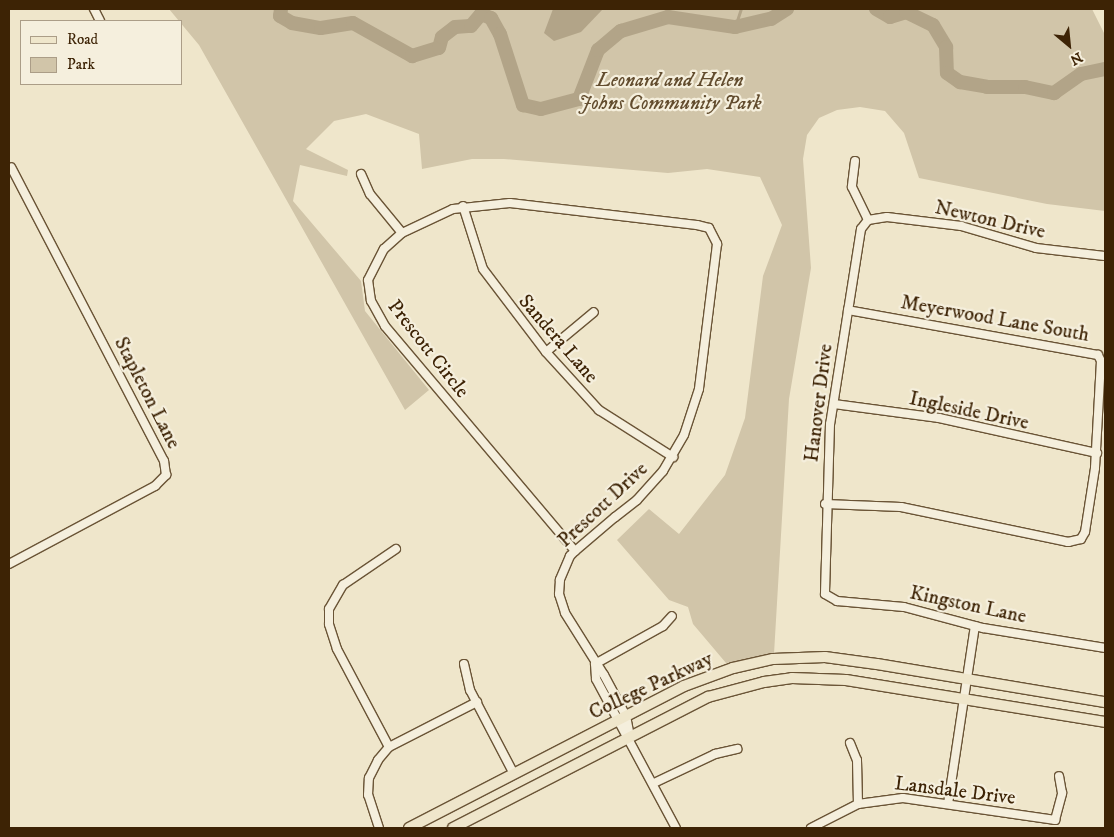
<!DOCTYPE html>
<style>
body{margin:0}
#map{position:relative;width:1114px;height:837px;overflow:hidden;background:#efe6cb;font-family:"IM FELL DW Pica",serif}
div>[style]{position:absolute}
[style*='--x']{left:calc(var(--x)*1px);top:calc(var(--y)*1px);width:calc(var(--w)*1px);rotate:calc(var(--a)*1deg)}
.green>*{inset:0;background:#d1c5a9}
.water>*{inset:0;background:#b2a488}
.stream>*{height:2.5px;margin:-1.25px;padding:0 1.25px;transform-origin:1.25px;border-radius:1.25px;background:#b2a488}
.river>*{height:14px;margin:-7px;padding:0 7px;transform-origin:7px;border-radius:7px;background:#b2a488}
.roads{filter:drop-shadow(1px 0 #6a5436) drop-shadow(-1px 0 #6a5436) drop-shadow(0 1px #6a5436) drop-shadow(0 -1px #6a5436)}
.minor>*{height:8px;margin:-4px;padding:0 4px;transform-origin:4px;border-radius:4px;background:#f5efdd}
.major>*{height:10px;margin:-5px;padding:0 5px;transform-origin:5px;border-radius:5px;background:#efe6cb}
span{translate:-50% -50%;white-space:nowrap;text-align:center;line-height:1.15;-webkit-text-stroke:4.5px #f5efdd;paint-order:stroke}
.park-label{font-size:20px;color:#624c2e;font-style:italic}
.street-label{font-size:20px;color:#3d2305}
.frame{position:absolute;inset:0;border:10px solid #3d2305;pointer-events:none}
.legend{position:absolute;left:20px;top:20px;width:162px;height:65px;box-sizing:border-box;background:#f5efdd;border:1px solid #ab9d87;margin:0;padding:6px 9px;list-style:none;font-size:15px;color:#3d2305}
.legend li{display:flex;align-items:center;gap:10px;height:25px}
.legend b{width:25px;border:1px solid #ab9d87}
.north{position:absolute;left:1044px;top:20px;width:50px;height:50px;-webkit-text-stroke:4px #f5efdd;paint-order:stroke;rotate:152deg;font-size:14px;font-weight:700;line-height:20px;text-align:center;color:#3d2305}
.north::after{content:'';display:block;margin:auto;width:18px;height:22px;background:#3d2305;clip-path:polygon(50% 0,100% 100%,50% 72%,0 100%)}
</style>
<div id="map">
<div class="green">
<div style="clip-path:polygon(169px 9px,1092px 9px,1105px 35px,1105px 211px,1047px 204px,919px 178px,904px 133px,885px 111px,860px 107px,837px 110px,819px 118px,807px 135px,803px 159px,811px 268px,789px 399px,774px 654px,726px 663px,693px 624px,688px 607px,669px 600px,617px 540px,649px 509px,679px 534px,725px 475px,745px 418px,763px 276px,782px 225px,760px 177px,707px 169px,668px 173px,504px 159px,472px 159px,422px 169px,419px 134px,366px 114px,334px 121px,306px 149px,348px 170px,347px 176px,300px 165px,293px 201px,361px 281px,365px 311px,429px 390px,405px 410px,199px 45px)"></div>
</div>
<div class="water">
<div style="clip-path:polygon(553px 9px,603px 9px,581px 32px,554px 41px,544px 33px)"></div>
</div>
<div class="stream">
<div style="--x:735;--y:27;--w:19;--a:-72"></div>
</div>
<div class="river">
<div style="--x:281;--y:9;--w:7;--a:98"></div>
<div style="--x:280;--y:16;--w:14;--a:30"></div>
<div style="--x:292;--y:23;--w:29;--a:10"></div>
<div style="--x:321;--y:28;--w:32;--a:-9"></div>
<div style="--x:353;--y:23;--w:68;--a:29.2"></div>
<div style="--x:412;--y:56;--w:28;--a:-17"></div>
<div style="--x:439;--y:48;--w:11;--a:-75"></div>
<div style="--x:442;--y:37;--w:16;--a:-38"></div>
<div style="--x:455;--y:27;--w:16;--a:-4"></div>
<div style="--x:471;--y:26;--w:16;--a:-50"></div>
<div style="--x:481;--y:14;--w:11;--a:22"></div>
<div style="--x:491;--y:18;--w:18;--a:61"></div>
<div style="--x:500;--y:34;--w:75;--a:72.1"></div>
<div style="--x:523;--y:105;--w:18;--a:13"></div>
<div style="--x:541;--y:109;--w:39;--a:-15"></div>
<div style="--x:579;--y:99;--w:53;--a:-68.8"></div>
<div style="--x:598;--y:50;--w:30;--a:-40"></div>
<div style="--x:621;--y:31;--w:49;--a:-16.6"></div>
<div style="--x:668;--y:17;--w:68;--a:8.5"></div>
<div style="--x:735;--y:27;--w:37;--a:-13"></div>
<div style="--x:771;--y:19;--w:19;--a:-32"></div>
<div style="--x:876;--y:9;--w:16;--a:30"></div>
<div style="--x:890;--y:17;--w:17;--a:-17"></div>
<div style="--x:906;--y:12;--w:30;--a:26"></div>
<div style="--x:933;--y:25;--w:26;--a:59"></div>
<div style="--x:946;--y:47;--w:26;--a:88"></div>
<div style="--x:947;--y:73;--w:16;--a:35"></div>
<div style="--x:960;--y:82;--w:27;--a:10"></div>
<div style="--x:987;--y:87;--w:38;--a:0"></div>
<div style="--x:1025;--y:87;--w:30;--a:12"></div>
<div style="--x:1054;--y:93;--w:33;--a:-35"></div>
<div style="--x:1081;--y:74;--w:25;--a:-12"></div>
</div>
<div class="roads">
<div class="minor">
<div style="--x:94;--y:9;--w:13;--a:63"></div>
<div style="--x:855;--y:161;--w:26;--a:97"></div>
<div style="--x:852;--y:187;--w:37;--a:64"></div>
<div style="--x:361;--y:174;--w:22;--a:66"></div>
<div style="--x:370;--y:194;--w:50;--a:50.6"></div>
<div style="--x:463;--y:206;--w:66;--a:72.4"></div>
<div style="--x:483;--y:269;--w:104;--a:52.8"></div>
<div style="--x:546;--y:352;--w:79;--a:47.6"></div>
<div style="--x:599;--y:410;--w:88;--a:32.4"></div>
<div style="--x:868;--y:220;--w:11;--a:128"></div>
<div style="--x:861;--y:229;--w:197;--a:99"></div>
<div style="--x:830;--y:424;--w:170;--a:91.7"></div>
<div style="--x:825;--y:594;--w:14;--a:30"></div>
<div style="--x:837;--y:601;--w:67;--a:5.1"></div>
<div style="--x:904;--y:607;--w:82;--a:14.9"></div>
<div style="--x:983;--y:628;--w:124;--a:9.3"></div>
<div style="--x:868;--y:220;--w:19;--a:-9"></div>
<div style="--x:887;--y:217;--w:75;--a:6.9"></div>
<div style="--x:961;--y:226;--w:78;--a:16.3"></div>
<div style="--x:1036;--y:248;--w:69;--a:6.6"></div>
<div style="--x:546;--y:352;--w:62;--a:-39.8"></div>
<div style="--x:834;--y:404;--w:106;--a:7.6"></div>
<div style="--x:939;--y:418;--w:162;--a:12.5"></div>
<div style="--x:825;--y:504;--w:76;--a:2.3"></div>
<div style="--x:901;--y:507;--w:171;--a:11.8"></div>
<div style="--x:1068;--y:542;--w:13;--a:-13"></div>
<div style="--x:1081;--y:539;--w:8;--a:-60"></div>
<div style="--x:1085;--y:532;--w:65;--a:-81.1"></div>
<div style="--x:1095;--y:468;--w:107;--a:-86.8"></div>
<div style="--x:1101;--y:361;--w:7;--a:-117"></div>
<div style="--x:1098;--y:355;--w:254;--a:-169.8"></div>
<div style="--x:575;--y:551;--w:294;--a:-130.2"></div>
<div style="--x:385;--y:326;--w:29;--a:-119"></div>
<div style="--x:371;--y:301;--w:21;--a:-98"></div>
<div style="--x:368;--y:280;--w:35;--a:-63"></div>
<div style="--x:384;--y:249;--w:24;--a:-42"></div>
<div style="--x:402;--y:233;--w:56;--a:-25.2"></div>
<div style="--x:453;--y:209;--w:57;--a:-6"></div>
<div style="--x:510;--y:203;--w:188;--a:6.7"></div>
<div style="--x:697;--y:225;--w:12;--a:14"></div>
<div style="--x:709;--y:228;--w:18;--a:63"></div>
<div style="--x:717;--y:244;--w:146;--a:97.1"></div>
<div style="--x:699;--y:389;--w:48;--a:108.1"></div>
<div style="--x:684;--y:435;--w:42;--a:120.3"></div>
<div style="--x:663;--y:471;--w:39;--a:132"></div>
<div style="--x:637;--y:500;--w:28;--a:142"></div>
<div style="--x:615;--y:517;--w:52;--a:139.6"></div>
<div style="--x:575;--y:551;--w:7;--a:135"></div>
<div style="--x:570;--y:556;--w:26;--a:113"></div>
<div style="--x:560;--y:580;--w:14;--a:94"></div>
<div style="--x:559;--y:594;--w:20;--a:72"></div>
<div style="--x:565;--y:613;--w:73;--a:57.8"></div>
<div style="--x:604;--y:675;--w:47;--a:61.8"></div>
<div style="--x:626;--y:716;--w:21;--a:79"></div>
<div style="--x:9;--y:564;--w:166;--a:-28.1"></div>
<div style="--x:155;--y:486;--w:16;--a:-45"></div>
<div style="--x:166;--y:475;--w:14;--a:-98"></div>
<div style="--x:164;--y:461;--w:331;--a:-117.5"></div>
<div style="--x:464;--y:664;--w:27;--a:77"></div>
<div style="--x:470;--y:690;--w:95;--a:62.4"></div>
<div style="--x:595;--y:664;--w:15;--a:86"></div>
<div style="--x:596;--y:679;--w:169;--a:61.8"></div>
<div style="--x:595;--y:664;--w:78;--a:-29.2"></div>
<div style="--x:663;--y:626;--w:13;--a:-48"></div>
<div style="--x:850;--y:743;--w:18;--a:68"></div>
<div style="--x:857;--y:760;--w:44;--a:88.7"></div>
<div style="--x:389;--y:747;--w:111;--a:-118"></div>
<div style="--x:337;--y:649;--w:26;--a:-108"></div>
<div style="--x:329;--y:624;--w:15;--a:-90"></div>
<div style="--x:329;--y:609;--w:28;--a:-60"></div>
<div style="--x:343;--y:585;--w:64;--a:-34.2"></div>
<div style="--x:654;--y:783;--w:68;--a:-25.4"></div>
<div style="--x:715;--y:754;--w:23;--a:-13"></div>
<div style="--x:948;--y:804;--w:180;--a:-81.4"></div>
<div style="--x:379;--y:828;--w:35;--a:-108"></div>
<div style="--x:368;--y:795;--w:17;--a:-87"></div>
<div style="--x:369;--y:778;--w:20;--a:-63"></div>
<div style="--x:378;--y:760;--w:17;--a:-50"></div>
<div style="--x:389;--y:747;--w:99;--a:-27.1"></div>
<div style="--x:811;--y:828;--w:53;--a:-27.1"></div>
<div style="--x:858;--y:804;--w:45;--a:-7.6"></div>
<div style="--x:903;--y:798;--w:154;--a:8.2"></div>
<div style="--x:1055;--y:820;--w:28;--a:-75"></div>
<div style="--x:1062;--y:793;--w:17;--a:-100"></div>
</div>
<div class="major">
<div style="--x:409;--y:828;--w:309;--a:-27.3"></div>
<div style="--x:684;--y:686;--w:52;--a:-20.2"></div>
<div style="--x:733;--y:668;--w:41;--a:-12.7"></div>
<div style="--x:773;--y:659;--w:52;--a:-2.2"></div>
<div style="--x:825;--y:657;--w:52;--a:7.7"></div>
<div style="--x:877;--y:664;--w:231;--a:9.5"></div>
<div style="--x:453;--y:828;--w:287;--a:-27.2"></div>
<div style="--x:708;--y:697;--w:58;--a:-15"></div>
<div style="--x:764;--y:682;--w:28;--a:-8"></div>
<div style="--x:792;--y:678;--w:54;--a:2.1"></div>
<div style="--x:846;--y:680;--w:262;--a:9.2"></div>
</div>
</div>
<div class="park-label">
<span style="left:670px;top:92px">Leonard and Helen<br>Johns Community Park</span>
</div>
<div class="street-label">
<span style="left:990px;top:220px;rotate:13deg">Newton Drive</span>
<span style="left:995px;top:319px;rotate:10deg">Meyerwood Lane South</span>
<span style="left:558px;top:339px;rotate:49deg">Sandera Lane</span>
<span style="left:428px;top:349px;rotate:52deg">Prescott Circle</span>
<span style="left:147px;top:393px;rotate:63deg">Stapleton Lane</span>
<span style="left:819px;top:403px;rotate:-83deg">Hanover Drive</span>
<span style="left:969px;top:411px;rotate:12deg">Ingleside Drive</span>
<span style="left:603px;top:505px;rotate:-43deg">Prescott Drive</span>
<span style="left:968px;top:605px;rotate:12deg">Kingston Lane</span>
<span style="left:651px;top:686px;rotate:-25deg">College Parkway</span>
<span style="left:955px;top:791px;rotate:7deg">Lansdale Drive</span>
</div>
<div class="frame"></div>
<ul class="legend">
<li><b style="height:6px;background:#efe6cb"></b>Road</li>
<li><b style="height:14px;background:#d1c5a9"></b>Park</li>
</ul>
<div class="north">N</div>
</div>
